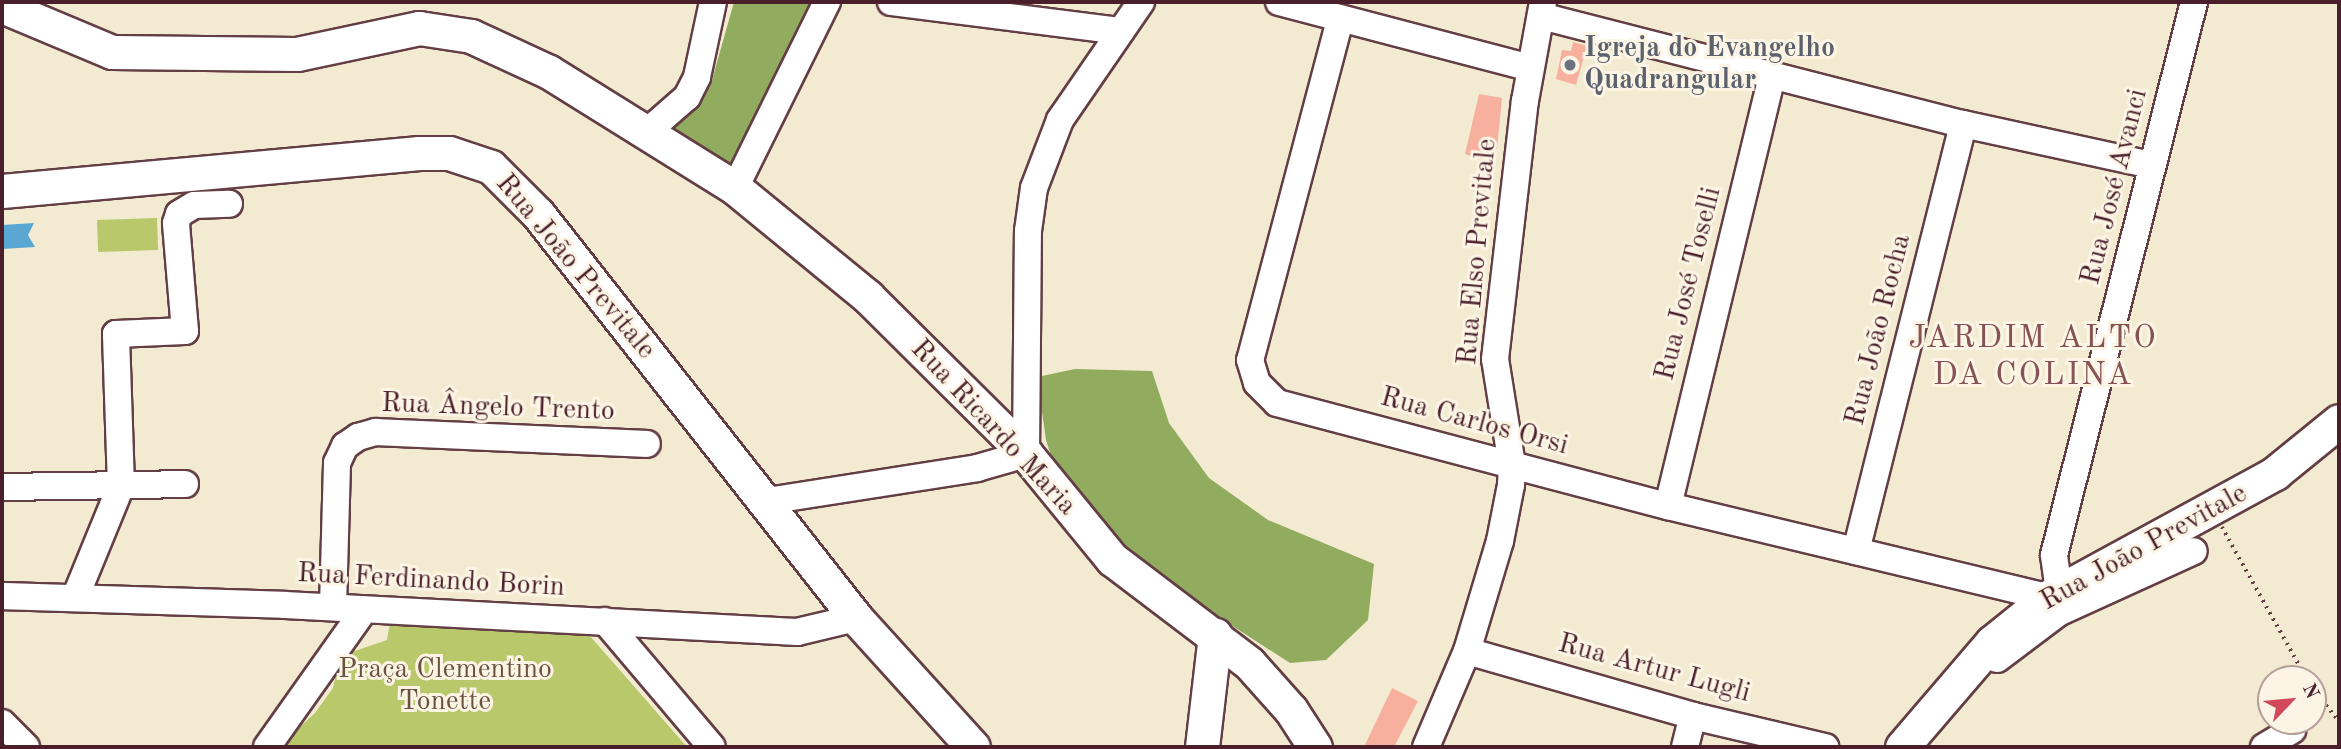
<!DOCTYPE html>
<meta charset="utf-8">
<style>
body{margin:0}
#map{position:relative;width:2341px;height:749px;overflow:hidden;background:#f3ebd1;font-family:"Old Standard TT",serif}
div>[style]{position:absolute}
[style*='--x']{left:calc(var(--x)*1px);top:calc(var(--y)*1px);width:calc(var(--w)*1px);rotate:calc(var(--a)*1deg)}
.green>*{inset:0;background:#b8c86b;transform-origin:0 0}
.forest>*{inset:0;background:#92ac5f}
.water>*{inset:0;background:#59a7d2}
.building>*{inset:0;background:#f7b09e}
.path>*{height:3.5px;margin-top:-1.75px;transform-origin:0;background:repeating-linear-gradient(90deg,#633e44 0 2px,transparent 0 7px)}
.roads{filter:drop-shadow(2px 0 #633e44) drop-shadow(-2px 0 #633e44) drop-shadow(0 2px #633e44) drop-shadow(0 -2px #633e44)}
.minor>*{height:26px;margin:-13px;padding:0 13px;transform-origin:13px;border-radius:13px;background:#fff}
.major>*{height:33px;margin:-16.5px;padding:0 16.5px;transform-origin:16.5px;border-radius:16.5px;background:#fff}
.dots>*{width:19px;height:19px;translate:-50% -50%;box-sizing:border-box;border:4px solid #fcf5e5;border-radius:50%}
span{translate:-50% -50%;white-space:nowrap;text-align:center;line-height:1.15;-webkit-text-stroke:6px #fcf5e5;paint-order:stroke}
.worship-label{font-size:28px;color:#5b616d;font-weight:700}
.left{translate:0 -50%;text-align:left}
.street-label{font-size:28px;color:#4a1f2b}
.park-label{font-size:28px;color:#6b523e}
.quarter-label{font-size:32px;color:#875253;letter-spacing:2px}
.frame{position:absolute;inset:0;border:4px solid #4a1f2b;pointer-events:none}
.north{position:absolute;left:2257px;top:665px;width:70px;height:70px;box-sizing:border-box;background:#fcf5e5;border:2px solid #b59f9b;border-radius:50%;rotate:64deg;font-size:19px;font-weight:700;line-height:28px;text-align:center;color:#4a1f2b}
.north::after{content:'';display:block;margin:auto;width:24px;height:32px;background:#d1495b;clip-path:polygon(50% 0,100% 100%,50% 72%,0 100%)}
</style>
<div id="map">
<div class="green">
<div style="left:157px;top:218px;width:32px;height:60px;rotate:88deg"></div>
<div style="clip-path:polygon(390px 623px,583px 628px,687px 747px,278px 747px,315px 713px,333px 688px,340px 656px,387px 640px)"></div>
</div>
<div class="forest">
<div style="clip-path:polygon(734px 2px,814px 2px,727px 170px,659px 136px,710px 87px)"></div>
<div style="clip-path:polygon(1075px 369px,1152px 371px,1169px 423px,1209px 478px,1268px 520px,1374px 564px,1368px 620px,1326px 660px,1290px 663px,1163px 581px,1117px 542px,1054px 465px,1046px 440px,1037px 377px)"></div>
</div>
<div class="water">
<div style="clip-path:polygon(34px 223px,28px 235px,35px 247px,2px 249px,2px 225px)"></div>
</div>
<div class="building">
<div style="clip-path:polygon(1573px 42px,1587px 46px,1576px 85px,1556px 79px,1562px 50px,1571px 51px)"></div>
<div style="clip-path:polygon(1479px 94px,1502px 98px,1497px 149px,1487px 149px,1484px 160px,1465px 154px)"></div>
<div style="clip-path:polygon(1392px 688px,1418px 701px,1394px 747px,1364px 747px)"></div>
</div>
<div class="path">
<div style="--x:2222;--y:527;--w:174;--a:60.8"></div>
<div style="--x:2313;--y:689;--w:41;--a:50.9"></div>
</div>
<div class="roads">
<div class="minor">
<div style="--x:891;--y:2;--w:231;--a:7.2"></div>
<div style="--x:1279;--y:2;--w:260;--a:14.7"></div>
<div style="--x:1541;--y:16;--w:436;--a:14.4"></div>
<div style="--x:1963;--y:124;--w:192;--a:12.3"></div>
<div style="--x:1340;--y:20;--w:352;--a:104.8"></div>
<div style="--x:1250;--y:360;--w:24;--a:73"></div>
<div style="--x:1257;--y:383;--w:28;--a:45"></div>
<div style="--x:1277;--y:403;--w:404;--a:14.8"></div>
<div style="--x:1668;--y:506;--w:391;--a:13.5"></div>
<div style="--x:648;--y:131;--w:52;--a:-41.1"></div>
<div style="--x:687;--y:97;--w:22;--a:-63"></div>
<div style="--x:697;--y:77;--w:77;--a:-78"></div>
<div style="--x:735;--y:188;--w:208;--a:-63.7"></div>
<div style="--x:2;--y:487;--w:183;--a:-0.9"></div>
<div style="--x:767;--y:501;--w:213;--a:-8.9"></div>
<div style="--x:977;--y:468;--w:51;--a:-15.9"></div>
<div style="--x:1026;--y:454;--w:223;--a:-89.5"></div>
<div style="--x:1028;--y:231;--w:43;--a:-82.1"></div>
<div style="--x:1034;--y:188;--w:73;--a:-69.1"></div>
<div style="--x:1060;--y:120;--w:143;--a:-55.5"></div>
<div style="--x:1668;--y:506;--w:441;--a:-76.4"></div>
<div style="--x:1856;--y:551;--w:440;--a:-75.9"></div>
<div style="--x:2059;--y:591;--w:36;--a:-98"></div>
<div style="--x:2054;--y:555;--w:570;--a:-75.79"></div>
<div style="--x:2;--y:596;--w:283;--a:1.8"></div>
<div style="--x:285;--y:605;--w:513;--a:3.02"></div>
<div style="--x:797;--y:632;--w:61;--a:-13.3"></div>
<div style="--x:75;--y:598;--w:121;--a:-67.7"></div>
<div style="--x:121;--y:486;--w:152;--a:-91.9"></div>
<div style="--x:116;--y:334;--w:69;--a:-2.5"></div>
<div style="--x:185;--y:331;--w:108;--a:-94.8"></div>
<div style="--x:176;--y:223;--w:9;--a:-72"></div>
<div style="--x:179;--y:214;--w:17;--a:-31"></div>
<div style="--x:194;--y:205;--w:35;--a:-2"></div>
<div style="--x:333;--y:607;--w:144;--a:-88.4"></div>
<div style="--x:337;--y:463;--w:19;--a:-65"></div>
<div style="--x:345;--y:446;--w:16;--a:-35"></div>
<div style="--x:358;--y:437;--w:19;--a:-16"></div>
<div style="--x:376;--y:432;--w:271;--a:2.5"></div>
<div style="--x:605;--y:621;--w:165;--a:49.7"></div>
<div style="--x:1467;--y:651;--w:235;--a:16"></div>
<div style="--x:1693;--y:716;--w:136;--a:13.2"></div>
<div style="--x:1997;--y:659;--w:76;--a:-37"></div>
<div style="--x:2058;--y:613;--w:149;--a:-24.5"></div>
<div style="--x:2;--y:723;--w:34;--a:45"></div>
<div style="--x:267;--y:747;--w:168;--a:-54.7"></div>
<div style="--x:1426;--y:747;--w:104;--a:-66.9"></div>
<div style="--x:1467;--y:651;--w:115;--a:-73.3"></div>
<div style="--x:1500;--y:541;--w:57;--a:-78.9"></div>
<div style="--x:1511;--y:485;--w:20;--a:-87"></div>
<div style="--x:1512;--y:465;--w:107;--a:-99.1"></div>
<div style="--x:1495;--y:359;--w:260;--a:-83.4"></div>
<div style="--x:1525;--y:101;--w:101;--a:-79.7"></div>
<div style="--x:1685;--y:747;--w:32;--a:-76"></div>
<div style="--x:2264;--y:747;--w:33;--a:-31"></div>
</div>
<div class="major">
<div style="--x:2;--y:6;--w:119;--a:22.7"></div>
<div style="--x:112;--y:52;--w:185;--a:0.6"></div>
<div style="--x:297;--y:54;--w:125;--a:-12"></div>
<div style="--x:419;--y:28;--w:53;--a:8.7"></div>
<div style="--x:471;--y:36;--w:86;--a:24.8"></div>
<div style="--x:549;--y:72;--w:219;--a:31.9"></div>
<div style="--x:735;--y:188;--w:172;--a:39.3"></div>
<div style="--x:868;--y:297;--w:223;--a:44.8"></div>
<div style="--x:1026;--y:454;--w:136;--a:50.7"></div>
<div style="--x:1112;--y:559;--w:172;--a:37.2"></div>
<div style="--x:1249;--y:663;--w:63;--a:48.2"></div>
<div style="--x:1291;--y:710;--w:44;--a:57"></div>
<div style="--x:2;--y:191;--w:419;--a:-5.2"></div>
<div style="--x:419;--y:153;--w:30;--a:0"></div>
<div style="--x:449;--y:153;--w:44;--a:18.4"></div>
<div style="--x:491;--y:167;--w:66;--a:45"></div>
<div style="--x:538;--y:214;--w:514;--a:51.79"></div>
<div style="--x:856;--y:618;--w:174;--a:47.8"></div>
<div style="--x:1202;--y:747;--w:113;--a:-83.4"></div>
<div style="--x:1902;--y:747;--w:138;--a:-49.4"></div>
<div style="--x:1992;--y:642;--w:72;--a:-38.8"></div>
<div style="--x:2048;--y:597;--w:259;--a:-28.6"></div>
<div style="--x:2275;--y:473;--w:82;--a:-39.1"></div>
</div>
</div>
<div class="dots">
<div style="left:1570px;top:65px;background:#6b7280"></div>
</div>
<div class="worship-label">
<span class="left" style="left:1584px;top:65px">Igreja do Evangelho<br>Quadrangular</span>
</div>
<div class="street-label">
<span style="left:2115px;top:187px;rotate:-76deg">Rua José Avanci</span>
<span style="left:1478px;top:252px;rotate:-85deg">Rua Elso Previtale</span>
<span style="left:575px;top:267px;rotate:50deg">Rua João Previtale</span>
<span style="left:1689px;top:284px;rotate:-76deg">Rua José Toselli</span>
<span style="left:1879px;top:330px;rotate:-76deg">Rua João Rocha</span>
<span style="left:498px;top:408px;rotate:2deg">Rua Ângelo Trento</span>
<span style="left:1474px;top:422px;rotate:15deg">Rua Carlos Orsi</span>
<span style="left:993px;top:428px;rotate:47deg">Rua Ricardo Maria</span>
<span style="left:2144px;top:548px;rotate:-29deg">Rua João Previtale</span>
<span style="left:431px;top:581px;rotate:3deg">Rua Ferdinando Borin</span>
<span style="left:1654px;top:669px;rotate:15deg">Rua Artur Lugli</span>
</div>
<div class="park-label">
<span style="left:445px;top:686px">Praça Clementino<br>Tonette</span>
</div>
<div class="quarter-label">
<span style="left:2033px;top:358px">JARDIM ALTO<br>DA COLINA</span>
</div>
<div class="frame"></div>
<div class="north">N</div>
</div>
